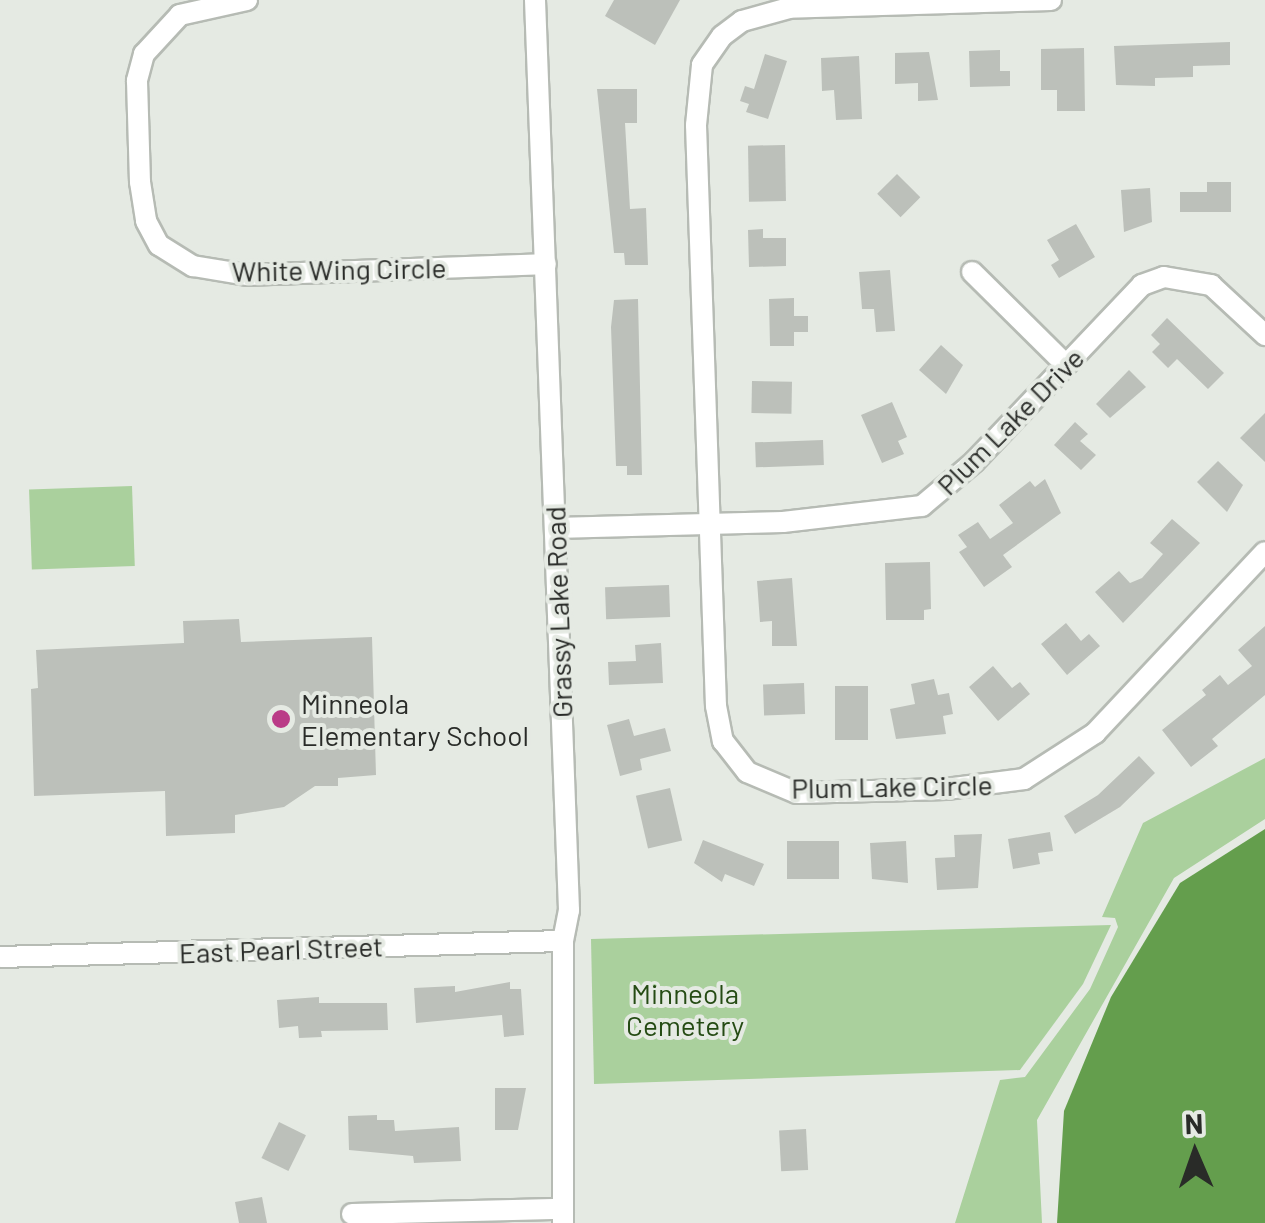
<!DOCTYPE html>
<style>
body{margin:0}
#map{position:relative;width:1265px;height:1223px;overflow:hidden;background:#e5eae3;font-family:Barlow,sans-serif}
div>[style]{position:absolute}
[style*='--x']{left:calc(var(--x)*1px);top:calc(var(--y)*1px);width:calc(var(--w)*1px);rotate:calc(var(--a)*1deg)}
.green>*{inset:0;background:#aad09d;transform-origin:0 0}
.water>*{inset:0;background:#649e4d}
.building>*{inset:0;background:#bcc0ba;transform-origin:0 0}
.roads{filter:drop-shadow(2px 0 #b6bbb4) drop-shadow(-2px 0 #b6bbb4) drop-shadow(0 2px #b6bbb4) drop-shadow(0 -2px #b6bbb4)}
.street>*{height:20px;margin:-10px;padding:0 10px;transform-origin:10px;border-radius:10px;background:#fff}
.dots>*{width:28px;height:28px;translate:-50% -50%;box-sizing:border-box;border:5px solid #e5eae3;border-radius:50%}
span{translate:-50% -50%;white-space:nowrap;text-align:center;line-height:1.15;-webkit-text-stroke:8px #e5eae3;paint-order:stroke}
.street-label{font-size:28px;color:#292b28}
.poi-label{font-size:28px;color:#292b28}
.left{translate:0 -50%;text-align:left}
.park-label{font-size:28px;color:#254b14}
.north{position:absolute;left:1145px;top:1103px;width:100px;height:100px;-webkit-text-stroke:8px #e5eae3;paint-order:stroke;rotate:358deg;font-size:28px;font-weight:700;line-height:40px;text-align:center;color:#292b28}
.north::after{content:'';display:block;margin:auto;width:35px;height:45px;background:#292b28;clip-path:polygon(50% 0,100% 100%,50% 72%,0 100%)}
</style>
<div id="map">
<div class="green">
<div style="left:132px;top:486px;width:80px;height:103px;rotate:88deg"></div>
<div style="clip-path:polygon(1265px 758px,1265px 819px,1174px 878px,1037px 1120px,1042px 1223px,955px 1223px,1000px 1080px,1025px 1077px,1090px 989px,1118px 927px,1115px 918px,1102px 917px,1143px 823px)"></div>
<div style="clip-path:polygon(1111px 925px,1083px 984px,1020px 1070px,594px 1084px,591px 939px)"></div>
</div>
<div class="water">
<div style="clip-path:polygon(1265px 829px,1265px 1223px,1057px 1223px,1064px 1111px,1111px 997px,1180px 883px)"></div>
</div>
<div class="building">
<div style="clip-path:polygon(614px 0,680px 0,655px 45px,605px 16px)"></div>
<div style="clip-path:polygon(1230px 42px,1230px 65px,1193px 66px,1193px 77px,1155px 78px,1155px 86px,1116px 85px,1114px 46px)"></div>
<div style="clip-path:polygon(1084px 48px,1085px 111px,1057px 111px,1057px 90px,1041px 90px,1041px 49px)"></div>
<div style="clip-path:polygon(1000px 50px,1000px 71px,1010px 71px,1010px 86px,970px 87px,969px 51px)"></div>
<div style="clip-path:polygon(929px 52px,938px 100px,918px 101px,918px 83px,895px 84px,895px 53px)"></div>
<div style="clip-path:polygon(765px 54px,787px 61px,768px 119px,746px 112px,749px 104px,740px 101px,745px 86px,754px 89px)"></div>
<div style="clip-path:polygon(859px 56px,862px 119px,836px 120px,834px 90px,822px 91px,821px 58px)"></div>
<div style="clip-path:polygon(597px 89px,637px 89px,637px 123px,625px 123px,630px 209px,646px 208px,648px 265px,625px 265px,624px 253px,614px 253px)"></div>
<div style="left:785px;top:145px;width:56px;height:37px;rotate:89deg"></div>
<div style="left:897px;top:174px;width:33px;height:28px;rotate:45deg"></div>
<div style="clip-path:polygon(1207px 182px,1231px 182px,1231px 212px,1180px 212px,1180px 192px,1207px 192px)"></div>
<div style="clip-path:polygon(1150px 188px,1152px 222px,1124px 232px,1121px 190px)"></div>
<div style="clip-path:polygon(1076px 224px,1095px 257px,1059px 278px,1051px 265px,1059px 260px,1047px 240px)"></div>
<div style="clip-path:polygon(763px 229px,763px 238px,786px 238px,786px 266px,749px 267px,748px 230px)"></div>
<div style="clip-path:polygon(890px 270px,895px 331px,876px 332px,874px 309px,862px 309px,859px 272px)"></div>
<div style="clip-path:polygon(794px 298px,794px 316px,808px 316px,808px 332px,794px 332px,794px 346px,770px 346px,769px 299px)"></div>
<div style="clip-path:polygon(638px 299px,642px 475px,627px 475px,627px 466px,616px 466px,611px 327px,614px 300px)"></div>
<div style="clip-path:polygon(1167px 318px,1224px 373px,1208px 389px,1177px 359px,1168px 368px,1152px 352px,1160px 344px,1151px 335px)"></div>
<div style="clip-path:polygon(941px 345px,963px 365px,946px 394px,919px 370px)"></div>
<div style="clip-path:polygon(1129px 370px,1146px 387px,1110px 418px,1096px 404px)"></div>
<div style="left:752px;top:381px;width:40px;height:32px;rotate:1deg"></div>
<div style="clip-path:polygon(892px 402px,907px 437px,898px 441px,904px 454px,882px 463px,861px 415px)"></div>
<div style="clip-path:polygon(1265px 413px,1265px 462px,1240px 438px)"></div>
<div style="clip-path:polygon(1075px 422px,1088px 434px,1080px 441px,1096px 455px,1081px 470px,1054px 445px)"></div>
<div style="left:823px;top:440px;width:25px;height:68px;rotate:88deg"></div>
<div style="clip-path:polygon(1218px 461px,1243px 485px,1227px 512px,1197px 482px)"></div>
<div style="clip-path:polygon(1045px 479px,1061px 513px,1003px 555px,1012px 567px,984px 587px,959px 552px,967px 547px,958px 535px,978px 522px,990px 539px,1013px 523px,999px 505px,1030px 481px,1035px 487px)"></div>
<div style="clip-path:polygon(1172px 519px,1200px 543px,1123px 623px,1095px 592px,1119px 571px,1130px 583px,1142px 578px,1163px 554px,1150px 543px)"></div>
<div style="clip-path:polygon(930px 562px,931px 609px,924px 610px,924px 620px,886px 620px,885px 563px)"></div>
<div style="clip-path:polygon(792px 578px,797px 646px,772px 646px,772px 621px,760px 622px,757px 581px)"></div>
<div style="left:669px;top:585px;width:32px;height:64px;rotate:88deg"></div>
<div style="clip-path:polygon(239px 619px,241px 642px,372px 637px,376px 775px,338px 778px,338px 786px,315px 786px,284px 807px,235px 815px,235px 833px,166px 836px,165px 791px,34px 796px,31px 689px,38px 688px,36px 650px,184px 643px,183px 621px)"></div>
<div style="clip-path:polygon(1066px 623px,1081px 641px,1089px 634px,1100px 646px,1067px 675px,1041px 644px)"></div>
<div style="clip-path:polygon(1265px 626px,1265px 695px,1212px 739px,1218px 746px,1191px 767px,1162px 730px,1206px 695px,1202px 690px,1220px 675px,1228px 685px,1252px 666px,1238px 650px)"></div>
<div style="clip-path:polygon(661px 643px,663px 683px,609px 685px,608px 662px,636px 661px,635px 645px)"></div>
<div style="clip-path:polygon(993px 666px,1012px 688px,1020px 682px,1030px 694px,998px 721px,969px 687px)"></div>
<div style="clip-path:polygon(934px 679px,938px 695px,949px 693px,953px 714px,943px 716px,946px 734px,896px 739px,890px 709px,915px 704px,911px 684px)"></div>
<div style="left:804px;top:683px;width:31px;height:41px;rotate:88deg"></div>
<div style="left:835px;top:686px;width:33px;height:54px"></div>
<div style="clip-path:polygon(629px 719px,634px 736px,665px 728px,671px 751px,640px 759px,642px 770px,620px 776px,607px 725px)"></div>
<div style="clip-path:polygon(1139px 756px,1155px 773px,1120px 807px,1075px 834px,1064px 816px,1098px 795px)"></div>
<div style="left:670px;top:788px;width:54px;height:35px;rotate:77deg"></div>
<div style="clip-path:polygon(1050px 832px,1053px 851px,1038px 853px,1040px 864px,1013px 869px,1008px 839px)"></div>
<div style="clip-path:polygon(982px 834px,978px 888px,937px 890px,935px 858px,955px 857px,954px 835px)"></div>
<div style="clip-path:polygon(703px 840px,764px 864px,754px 886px,725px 874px,722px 882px,694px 863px)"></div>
<div style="left:787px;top:841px;width:52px;height:38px"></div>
<div style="clip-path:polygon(906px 841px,908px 883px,872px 879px,870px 843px)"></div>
<div style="clip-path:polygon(510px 982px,510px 989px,521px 989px,524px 1035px,504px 1037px,502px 1015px,416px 1023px,414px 988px,455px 986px,455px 992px)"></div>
<div style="clip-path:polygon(319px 997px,319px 1003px,387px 1003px,388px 1030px,321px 1031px,322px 1037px,299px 1038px,298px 1026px,279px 1028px,277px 1000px)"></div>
<div style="clip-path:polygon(495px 1088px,526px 1088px,518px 1130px,495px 1130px)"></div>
<div style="clip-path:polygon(377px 1115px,377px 1120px,394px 1120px,395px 1131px,459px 1127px,461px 1161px,414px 1163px,413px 1156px,349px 1150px,348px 1116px)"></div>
<div style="left:279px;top:1122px;width:30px;height:40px;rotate:26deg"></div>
<div style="left:806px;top:1129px;width:41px;height:27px;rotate:87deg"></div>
<div style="clip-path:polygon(262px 1197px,267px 1223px,239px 1223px,235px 1202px)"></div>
</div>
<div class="roads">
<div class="street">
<div style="--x:247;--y:0;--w:69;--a:167.4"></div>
<div style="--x:180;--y:15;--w:53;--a:132.7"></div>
<div style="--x:144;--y:54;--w:28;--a:105"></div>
<div style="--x:137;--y:81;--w:101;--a:88.3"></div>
<div style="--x:140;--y:182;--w:39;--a:81"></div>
<div style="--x:146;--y:221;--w:27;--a:62"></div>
<div style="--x:159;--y:245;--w:40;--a:32"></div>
<div style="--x:193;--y:266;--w:56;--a:9.3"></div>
<div style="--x:248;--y:275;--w:298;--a:-2.1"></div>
<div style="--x:535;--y:0;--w:911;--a:87.86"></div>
<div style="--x:569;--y:910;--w:32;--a:101"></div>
<div style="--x:563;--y:941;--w:282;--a:90"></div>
<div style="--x:1051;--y:0;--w:262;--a:178.3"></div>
<div style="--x:789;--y:8;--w:49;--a:164.5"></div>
<div style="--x:742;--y:21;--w:25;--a:143"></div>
<div style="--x:722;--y:36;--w:35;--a:125"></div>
<div style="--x:702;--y:65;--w:60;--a:95.7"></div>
<div style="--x:696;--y:125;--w:581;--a:88.03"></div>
<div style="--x:716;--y:706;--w:36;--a:79"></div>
<div style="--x:723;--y:741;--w:39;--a:52"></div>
<div style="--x:747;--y:772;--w:54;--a:22.8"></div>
<div style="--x:797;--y:793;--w:149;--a:-1.5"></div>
<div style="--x:946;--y:789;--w:79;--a:-7.3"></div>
<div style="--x:1024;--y:779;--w:85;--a:-32.9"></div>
<div style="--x:1095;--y:733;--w:248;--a:-46.8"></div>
<div style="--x:972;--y:272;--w:131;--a:44.7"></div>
<div style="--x:555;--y:528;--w:228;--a:-1.5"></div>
<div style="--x:783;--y:522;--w:140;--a:-6.6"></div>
<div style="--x:922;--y:506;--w:68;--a:-40.2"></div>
<div style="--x:974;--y:462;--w:244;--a:-46.5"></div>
<div style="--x:1142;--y:285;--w:23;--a:-20"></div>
<div style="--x:1164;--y:277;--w:48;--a:9.7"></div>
<div style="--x:1211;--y:285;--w:74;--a:42.8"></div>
<div style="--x:0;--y:957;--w:563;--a:-1.63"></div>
<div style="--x:352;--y:1214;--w:211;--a:-1.4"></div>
</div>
</div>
<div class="dots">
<div style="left:281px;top:719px;background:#ba3b87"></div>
</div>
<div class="street-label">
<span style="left:339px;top:269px;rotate:-1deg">White Wing Circle</span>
<span style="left:1010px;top:421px;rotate:-45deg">Plum Lake Drive</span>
<span style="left:558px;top:612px;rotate:-92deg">Grassy Lake Road</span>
<span style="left:892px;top:786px;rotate:-1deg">Plum Lake Circle</span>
<span style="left:281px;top:949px;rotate:-2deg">East Pearl Street</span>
</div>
<div class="poi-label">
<span class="left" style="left:301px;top:719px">Minneola<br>Elementary School</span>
</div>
<div class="park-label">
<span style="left:685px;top:1009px">Minneola<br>Cemetery</span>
</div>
<div class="north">N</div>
</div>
